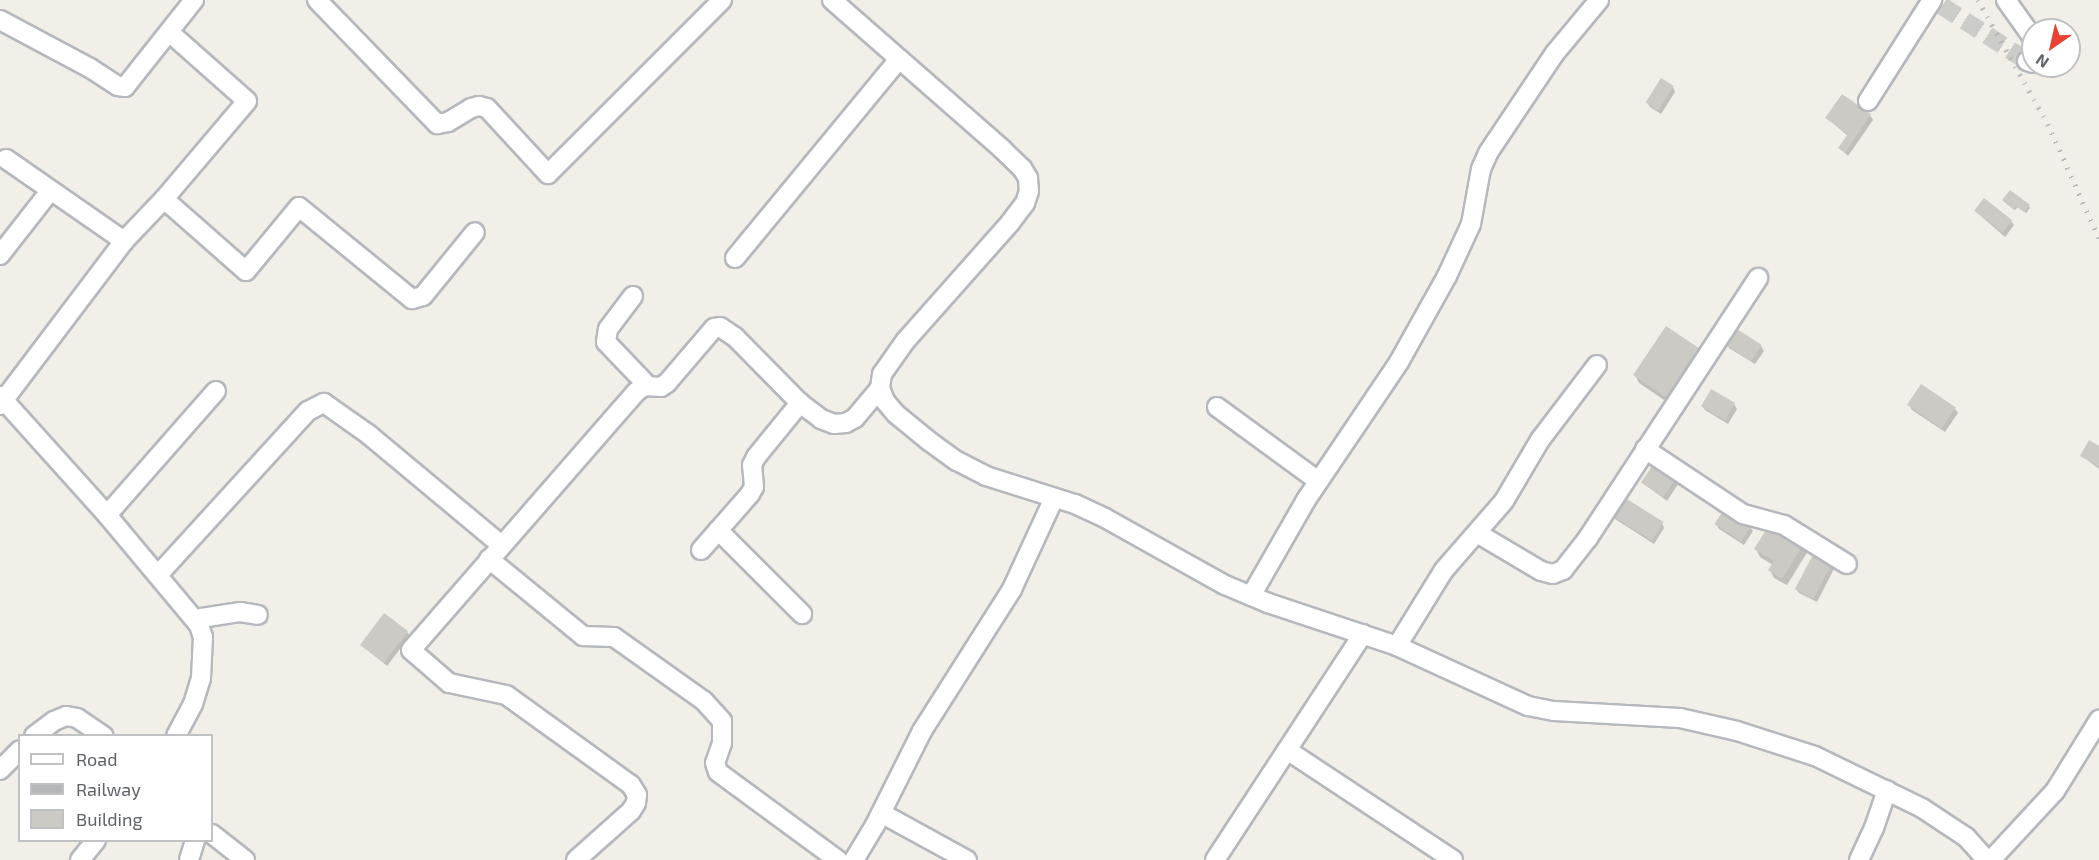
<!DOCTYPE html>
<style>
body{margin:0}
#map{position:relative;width:2099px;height:860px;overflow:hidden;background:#f1efe8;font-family:"Exo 2",sans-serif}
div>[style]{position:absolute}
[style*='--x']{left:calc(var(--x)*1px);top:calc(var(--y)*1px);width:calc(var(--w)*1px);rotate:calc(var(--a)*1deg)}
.shadow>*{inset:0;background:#0003}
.building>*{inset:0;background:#cccac5;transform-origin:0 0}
.minor-tunnel>*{height:18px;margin-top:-9px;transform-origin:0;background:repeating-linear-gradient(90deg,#ccccc8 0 18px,transparent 0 27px)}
.roads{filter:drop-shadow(2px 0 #b5b8bc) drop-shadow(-2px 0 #b5b8bc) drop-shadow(0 2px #b5b8bc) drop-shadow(0 -2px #b5b8bc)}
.minor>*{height:18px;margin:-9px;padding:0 9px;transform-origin:9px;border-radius:9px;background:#fff}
.rail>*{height:4.5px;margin-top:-2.25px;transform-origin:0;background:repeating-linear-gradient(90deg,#b6b7b8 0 1.5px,transparent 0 9.5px)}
span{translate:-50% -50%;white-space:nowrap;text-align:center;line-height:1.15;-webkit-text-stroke:4.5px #fff;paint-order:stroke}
.legend{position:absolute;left:18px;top:734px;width:195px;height:108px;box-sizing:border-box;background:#fff;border:2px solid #bfc1c3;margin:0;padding:8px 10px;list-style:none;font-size:18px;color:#5f6368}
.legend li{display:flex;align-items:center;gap:12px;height:30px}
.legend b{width:30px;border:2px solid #bfc1c3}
.north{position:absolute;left:2021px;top:18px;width:60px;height:60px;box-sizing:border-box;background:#fff;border:2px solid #bfc1c3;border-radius:50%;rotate:214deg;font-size:16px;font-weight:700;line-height:24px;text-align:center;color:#5f6368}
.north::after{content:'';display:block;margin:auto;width:21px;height:27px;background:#ea4335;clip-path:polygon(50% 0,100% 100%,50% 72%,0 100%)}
</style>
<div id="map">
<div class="shadow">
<div style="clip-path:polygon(1673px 87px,1675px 92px,1661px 114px,1650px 107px,1647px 102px)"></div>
<div style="clip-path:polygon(1870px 115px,1873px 120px,1848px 156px,1840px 148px,1848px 136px,1827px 118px)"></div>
<div style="clip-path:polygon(2004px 201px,2029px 206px,2030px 208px,2026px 213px,2018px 207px,2015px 210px)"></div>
<div style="clip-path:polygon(1975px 211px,2011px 221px,2014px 225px,2005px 237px)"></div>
<div style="clip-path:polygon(1726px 343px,1761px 346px,1764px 351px,1755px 364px,1729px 348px)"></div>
<div style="clip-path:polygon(1698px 349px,1702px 357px,1670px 404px,1639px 383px,1635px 375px)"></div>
<div style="clip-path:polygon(1712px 391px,1734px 404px,1737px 409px,1728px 424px,1705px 410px,1702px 406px)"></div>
<div style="clip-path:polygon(1909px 405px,1955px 409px,1958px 413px,1945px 432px,1912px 410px)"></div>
<div style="clip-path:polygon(2099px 448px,2099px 469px,2082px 456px)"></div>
<div style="clip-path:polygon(1677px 476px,1680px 481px,1667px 501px,1643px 483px)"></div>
<div style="clip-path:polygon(1612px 514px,1662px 523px,1664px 528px,1654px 544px,1615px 519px)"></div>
<div style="clip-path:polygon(1716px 524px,1750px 527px,1753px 531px,1744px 545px,1719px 529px)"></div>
<div style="clip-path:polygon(1803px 543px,1808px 551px,1787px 585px,1774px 578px,1770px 570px,1773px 565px,1760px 557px,1756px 549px)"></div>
<div style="clip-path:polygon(1815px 553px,1835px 567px,1817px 602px,1799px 593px,1796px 589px)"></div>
<div style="clip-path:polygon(407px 632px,410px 636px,387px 666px,362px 645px)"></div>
</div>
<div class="building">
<div style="left:1661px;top:78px;width:15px;height:29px;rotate:32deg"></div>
<div style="clip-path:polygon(1842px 94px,1871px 114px,1845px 153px,1838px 148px,1848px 134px,1825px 118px)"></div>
<div style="clip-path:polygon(2010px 190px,2030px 205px,2024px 212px,2016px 206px,2014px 210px,2002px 200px)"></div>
<div style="left:1984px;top:198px;width:36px;height:16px;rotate:38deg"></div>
<div style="left:1666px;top:326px;width:40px;height:59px;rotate:34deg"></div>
<div style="left:1734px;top:327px;width:33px;height:19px;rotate:33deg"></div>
<div style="left:1921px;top:384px;width:42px;height:25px;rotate:34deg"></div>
<div style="left:1711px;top:389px;width:28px;height:20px;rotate:30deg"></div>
<div style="clip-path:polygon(2089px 440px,2099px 446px,2099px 467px,2080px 456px)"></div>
<div style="left:1656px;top:460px;width:27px;height:27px;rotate:34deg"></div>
<div style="left:1622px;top:496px;width:49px;height:22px;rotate:32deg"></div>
<div style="left:1724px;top:509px;width:32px;height:18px;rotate:32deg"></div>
<div style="clip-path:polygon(1771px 522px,1805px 542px,1782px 579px,1768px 570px,1774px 561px,1754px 549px)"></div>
<div style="left:1815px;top:551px;width:21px;height:43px;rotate:28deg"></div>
<div style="left:384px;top:613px;width:30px;height:40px;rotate:37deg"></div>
</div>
<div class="minor-tunnel">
<div style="--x:1942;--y:6;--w:101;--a:32.9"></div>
</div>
<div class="roads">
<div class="minor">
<div style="--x:317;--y:0;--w:173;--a:45.9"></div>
<div style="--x:437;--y:124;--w:11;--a:-10"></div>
<div style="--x:448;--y:122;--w:27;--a:-31"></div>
<div style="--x:471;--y:108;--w:8;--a:-14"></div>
<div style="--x:479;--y:106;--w:8;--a:14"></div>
<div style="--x:487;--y:108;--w:90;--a:47.3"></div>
<div style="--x:548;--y:174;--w:246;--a:-45"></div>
<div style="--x:832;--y:0;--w:226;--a:41.2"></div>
<div style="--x:1002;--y:149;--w:28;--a:44"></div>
<div style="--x:1022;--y:168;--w:12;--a:59"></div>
<div style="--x:1028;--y:178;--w:13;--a:86"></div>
<div style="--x:1029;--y:191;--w:13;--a:108"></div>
<div style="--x:1025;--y:203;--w:25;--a:127"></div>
<div style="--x:1010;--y:223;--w:157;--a:131.6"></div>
<div style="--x:906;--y:340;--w:42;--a:125.2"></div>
<div style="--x:882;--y:374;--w:14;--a:98"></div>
<div style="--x:880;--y:388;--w:14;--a:69"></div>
<div style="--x:885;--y:401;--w:17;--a:50"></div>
<div style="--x:896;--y:414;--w:43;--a:39.3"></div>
<div style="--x:929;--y:441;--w:34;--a:36"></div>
<div style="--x:957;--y:461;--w:33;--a:27"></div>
<div style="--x:986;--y:476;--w:93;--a:17.5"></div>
<div style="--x:1075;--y:504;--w:33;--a:25"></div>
<div style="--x:1105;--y:518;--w:137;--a:29.2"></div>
<div style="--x:1225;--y:585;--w:47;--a:22.7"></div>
<div style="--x:1268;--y:603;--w:136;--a:18.4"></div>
<div style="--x:1397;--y:646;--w:144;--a:24.6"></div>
<div style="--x:1528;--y:706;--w:26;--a:11"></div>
<div style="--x:1554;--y:711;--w:126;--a:3.2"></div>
<div style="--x:1680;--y:718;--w:58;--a:12.8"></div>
<div style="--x:1737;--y:731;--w:82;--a:17.8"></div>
<div style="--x:1815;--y:756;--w:119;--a:25.9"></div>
<div style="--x:1922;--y:808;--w:53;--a:33.4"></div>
<div style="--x:1966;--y:837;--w:31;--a:48"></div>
<div style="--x:2006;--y:0;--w:47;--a:54.6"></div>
<div style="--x:0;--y:20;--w:102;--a:28.1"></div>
<div style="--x:90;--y:68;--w:33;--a:33"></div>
<div style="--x:118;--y:86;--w:7;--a:8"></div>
<div style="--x:125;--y:87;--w:111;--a:-51.6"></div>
<div style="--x:2027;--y:61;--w:6;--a:18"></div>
<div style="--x:1868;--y:101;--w:120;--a:-57.6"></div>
<div style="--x:6;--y:159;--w:144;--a:34.8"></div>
<div style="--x:164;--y:199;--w:109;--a:41.3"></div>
<div style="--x:246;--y:271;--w:83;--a:-50.4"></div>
<div style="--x:299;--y:207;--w:146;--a:39.2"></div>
<div style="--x:412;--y:299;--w:11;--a:-15"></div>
<div style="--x:423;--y:296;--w:82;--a:-50.9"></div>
<div style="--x:0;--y:255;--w:81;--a:-52"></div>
<div style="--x:735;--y:258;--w:258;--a:-50.5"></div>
<div style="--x:633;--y:296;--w:41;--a:127.1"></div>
<div style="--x:608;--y:329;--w:13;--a:99"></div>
<div style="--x:606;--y:342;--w:61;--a:46.3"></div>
<div style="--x:0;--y:396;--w:160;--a:48"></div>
<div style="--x:107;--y:515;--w:143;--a:50.1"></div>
<div style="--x:199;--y:625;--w:13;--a:72"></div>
<div style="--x:203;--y:637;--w:41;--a:92.8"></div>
<div style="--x:201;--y:678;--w:27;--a:107"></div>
<div style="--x:193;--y:704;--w:36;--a:118"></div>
<div style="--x:0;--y:405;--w:206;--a:-52.9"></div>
<div style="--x:124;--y:241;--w:58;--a:-46.4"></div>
<div style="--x:164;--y:199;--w:128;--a:-49.7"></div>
<div style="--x:247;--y:101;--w:104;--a:-138.5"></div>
<div style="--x:1217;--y:407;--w:125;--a:36.2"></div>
<div style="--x:1645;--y:449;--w:118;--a:33.6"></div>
<div style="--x:1743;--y:514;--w:42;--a:15"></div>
<div style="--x:1784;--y:525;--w:74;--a:31.8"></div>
<div style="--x:107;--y:515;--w:165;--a:-48.7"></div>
<div style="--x:718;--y:530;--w:119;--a:45"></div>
<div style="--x:1477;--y:533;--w:74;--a:30.7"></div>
<div style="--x:1541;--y:571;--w:12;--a:14"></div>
<div style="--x:1553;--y:574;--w:11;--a:-22"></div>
<div style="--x:1563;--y:570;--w:41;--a:-52"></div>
<div style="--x:1588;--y:538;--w:311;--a:-56.8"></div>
<div style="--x:701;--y:550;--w:74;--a:-48.8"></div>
<div style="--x:750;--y:494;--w:8;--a:-60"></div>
<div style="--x:754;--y:487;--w:22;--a:-95"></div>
<div style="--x:752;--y:465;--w:9;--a:-63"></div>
<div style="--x:756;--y:457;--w:70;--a:-50.8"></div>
<div style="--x:489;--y:559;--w:122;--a:39.3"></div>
<div style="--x:583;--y:636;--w:31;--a:2"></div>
<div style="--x:614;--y:637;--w:110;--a:35.4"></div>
<div style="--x:704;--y:701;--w:27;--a:48"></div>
<div style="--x:722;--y:721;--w:22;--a:90"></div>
<div style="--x:722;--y:743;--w:21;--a:109"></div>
<div style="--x:715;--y:763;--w:9;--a:72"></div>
<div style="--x:718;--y:772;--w:149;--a:36.3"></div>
<div style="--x:158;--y:575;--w:222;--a:-47.6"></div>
<div style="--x:308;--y:411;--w:18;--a:-27"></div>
<div style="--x:324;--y:403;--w:54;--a:35.2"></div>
<div style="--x:368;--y:434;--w:173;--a:39.8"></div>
<div style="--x:1251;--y:596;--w:111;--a:-60.2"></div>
<div style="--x:1306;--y:500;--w:166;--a:-56"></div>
<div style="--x:1399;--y:362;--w:98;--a:-60.8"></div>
<div style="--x:1447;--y:276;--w:57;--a:-65.2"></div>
<div style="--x:1471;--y:224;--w:56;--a:-79.7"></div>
<div style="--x:1481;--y:169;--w:17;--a:-66"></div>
<div style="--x:1488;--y:153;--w:120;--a:-56.2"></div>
<div style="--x:1555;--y:53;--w:69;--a:-50.3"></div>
<div style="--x:195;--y:619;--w:46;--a:-8.8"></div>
<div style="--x:240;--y:612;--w:18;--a:9"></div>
<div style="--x:1397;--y:646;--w:89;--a:-58.3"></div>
<div style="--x:1444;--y:570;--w:91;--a:-49"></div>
<div style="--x:1504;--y:501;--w:71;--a:-59.5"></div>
<div style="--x:1540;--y:440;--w:94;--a:-52.8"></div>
<div style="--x:34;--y:736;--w:25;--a:-37"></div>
<div style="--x:54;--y:721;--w:13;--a:-23"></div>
<div style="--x:66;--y:716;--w:11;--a:10"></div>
<div style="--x:77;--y:718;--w:32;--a:34"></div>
<div style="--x:1287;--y:750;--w:199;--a:33.5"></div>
<div style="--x:0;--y:770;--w:28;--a:-45"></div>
<div style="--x:881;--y:813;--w:98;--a:28.7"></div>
<div style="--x:212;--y:834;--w:42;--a:38.2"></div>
<div style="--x:80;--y:860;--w:26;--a:-51"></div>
<div style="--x:189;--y:860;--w:21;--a:-73"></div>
<div style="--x:576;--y:860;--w:74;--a:-41.7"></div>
<div style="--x:631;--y:811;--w:9;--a:-58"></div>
<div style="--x:636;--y:803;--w:8;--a:-83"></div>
<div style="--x:637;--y:795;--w:12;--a:-121"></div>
<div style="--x:631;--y:785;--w:154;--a:-144.2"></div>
<div style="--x:506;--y:695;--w:58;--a:-168.1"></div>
<div style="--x:449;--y:683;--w:50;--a:-139"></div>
<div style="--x:411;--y:650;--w:342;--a:-48.9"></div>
<div style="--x:636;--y:392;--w:10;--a:-37"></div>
<div style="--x:644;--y:386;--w:17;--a:3"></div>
<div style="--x:661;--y:387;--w:7;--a:-34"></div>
<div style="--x:667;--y:383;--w:72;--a:-49.5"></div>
<div style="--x:714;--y:328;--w:6;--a:-9"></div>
<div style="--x:720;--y:327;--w:18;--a:34"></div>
<div style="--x:735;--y:337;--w:93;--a:45.4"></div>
<div style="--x:800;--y:403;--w:26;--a:37"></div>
<div style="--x:821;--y:419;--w:14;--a:21"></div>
<div style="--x:834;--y:424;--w:12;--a:-5"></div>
<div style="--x:846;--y:423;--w:10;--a:-29"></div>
<div style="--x:855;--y:418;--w:39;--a:-50"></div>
<div style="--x:854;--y:860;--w:41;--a:-59"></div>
<div style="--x:875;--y:825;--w:105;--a:-63.4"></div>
<div style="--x:922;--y:731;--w:168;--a:-57.6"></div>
<div style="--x:1012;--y:589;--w:100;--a:-65.2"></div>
<div style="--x:1215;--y:860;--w:270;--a:-56.8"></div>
<div style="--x:1859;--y:860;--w:35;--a:-65"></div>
<div style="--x:1874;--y:828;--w:40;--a:-71.1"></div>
<div style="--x:1991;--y:860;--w:94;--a:-47.2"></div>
<div style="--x:2055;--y:791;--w:84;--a:-58.2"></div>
</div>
</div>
<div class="rail">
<div style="--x:1978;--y:0;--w:142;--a:60.6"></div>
<div style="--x:2048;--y:124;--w:125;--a:65.9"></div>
</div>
<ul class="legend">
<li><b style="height:8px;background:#fff"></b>Road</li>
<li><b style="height:8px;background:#b6b7b8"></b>Railway</li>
<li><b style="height:16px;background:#cccac5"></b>Building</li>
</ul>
<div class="north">N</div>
</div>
